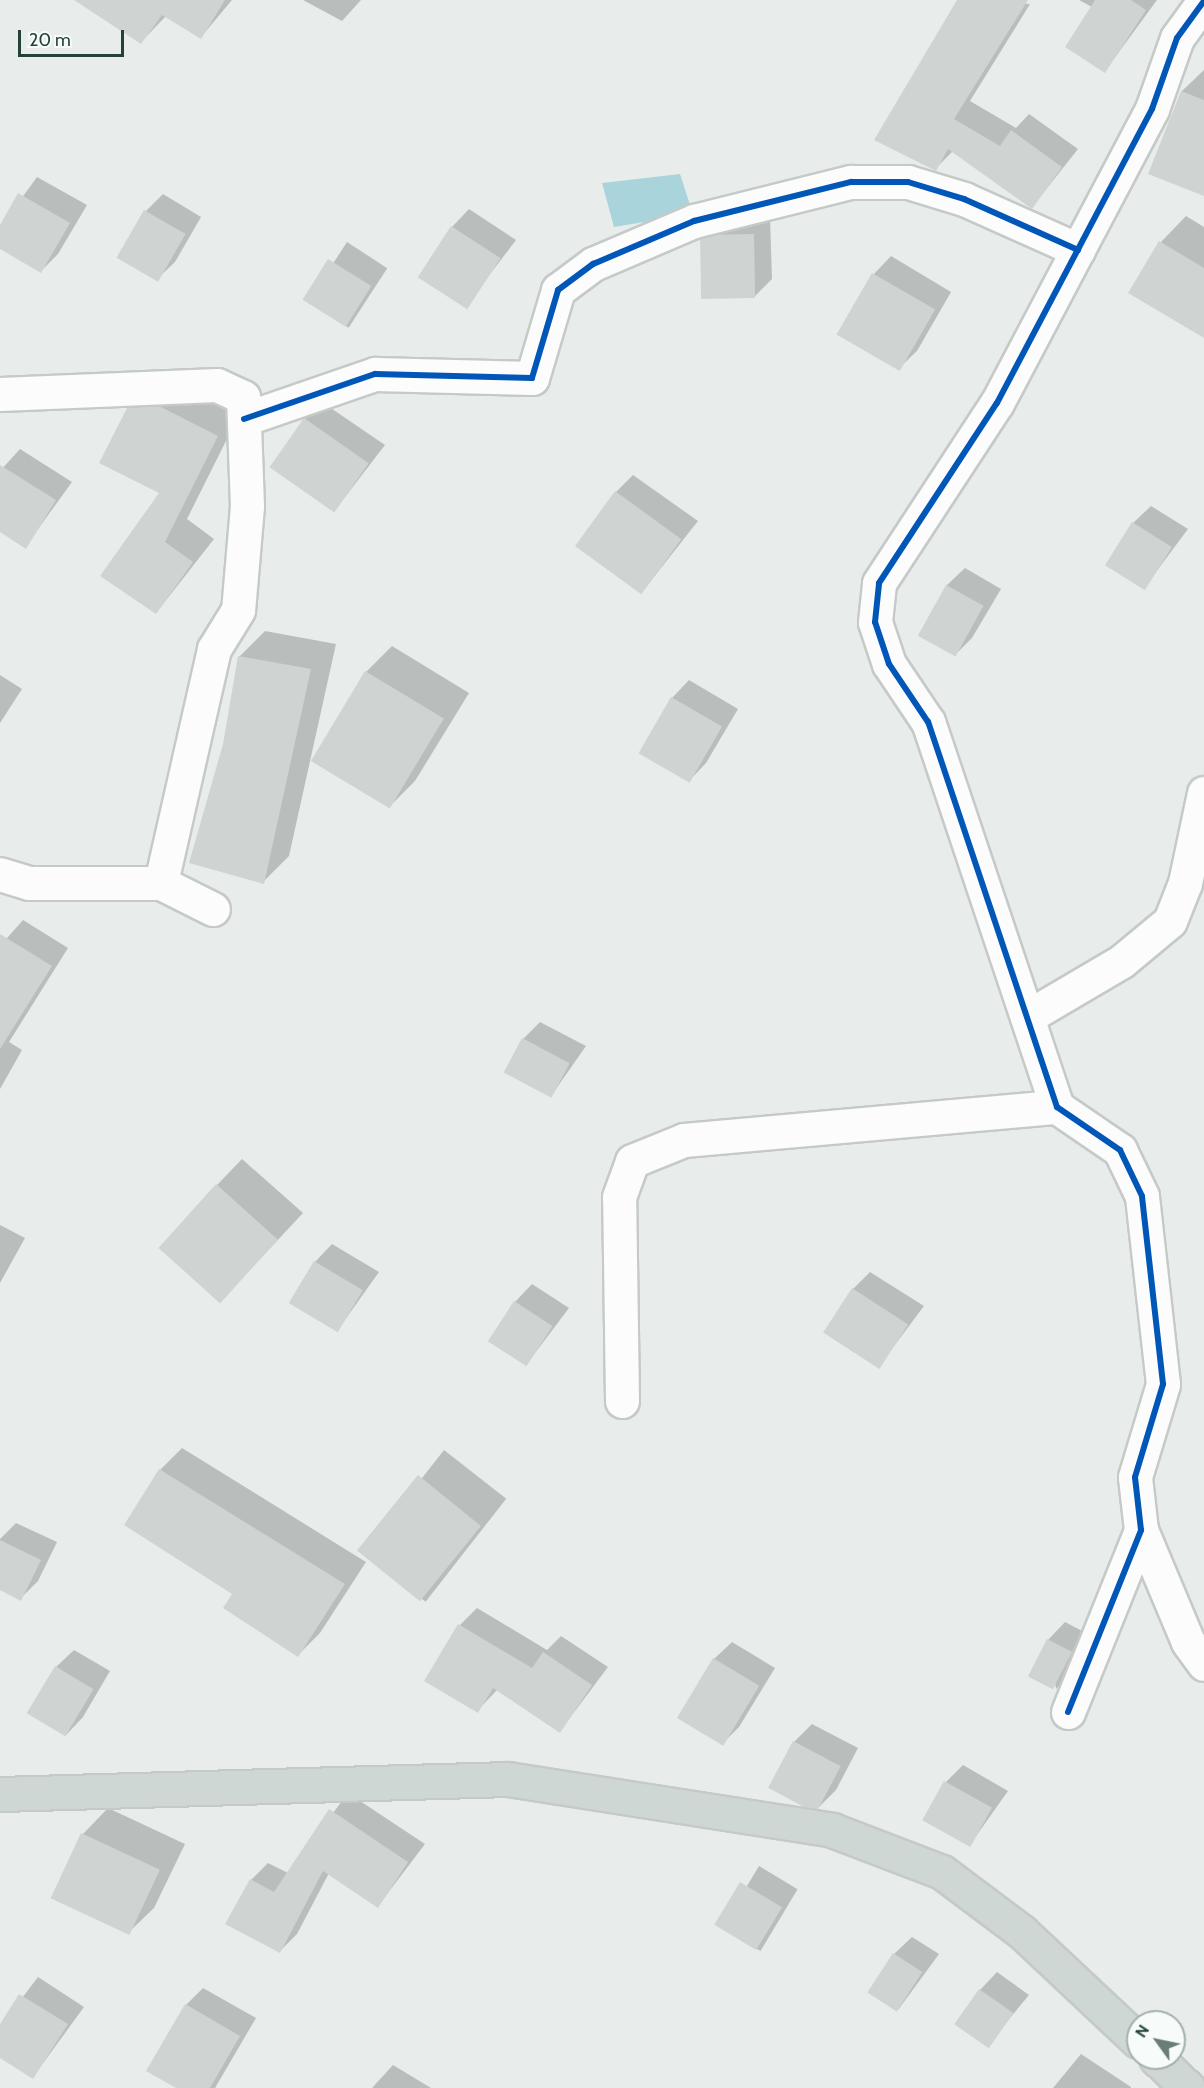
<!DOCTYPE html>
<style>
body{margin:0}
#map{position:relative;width:1204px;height:2088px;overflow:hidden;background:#e8edeb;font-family:Cabin,sans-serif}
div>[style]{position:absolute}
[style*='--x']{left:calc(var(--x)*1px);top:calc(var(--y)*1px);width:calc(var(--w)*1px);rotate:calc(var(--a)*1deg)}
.water>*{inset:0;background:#a9d4db}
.shadow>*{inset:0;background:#0003;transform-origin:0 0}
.building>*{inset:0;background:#cfd4d2;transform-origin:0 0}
.roads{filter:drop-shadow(2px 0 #c5cac8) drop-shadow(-2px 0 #c5cac8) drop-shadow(0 2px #c5cac8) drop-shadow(0 -2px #c5cac8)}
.minor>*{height:33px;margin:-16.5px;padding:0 16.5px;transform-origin:16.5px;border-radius:16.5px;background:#fcfcfc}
.major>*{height:33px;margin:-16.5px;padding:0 16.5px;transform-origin:16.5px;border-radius:16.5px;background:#cfd7d5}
.cycleway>*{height:6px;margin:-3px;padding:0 3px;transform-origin:3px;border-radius:3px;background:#0057b8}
span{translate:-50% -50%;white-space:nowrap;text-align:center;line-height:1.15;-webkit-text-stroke:4.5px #f7fbf9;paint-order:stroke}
.north{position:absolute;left:1126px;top:2010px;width:60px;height:60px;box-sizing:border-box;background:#f7fbf9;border:2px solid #a3b1ad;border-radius:50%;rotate:303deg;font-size:16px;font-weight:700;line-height:24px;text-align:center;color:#24423a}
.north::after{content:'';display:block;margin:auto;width:21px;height:27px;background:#697e78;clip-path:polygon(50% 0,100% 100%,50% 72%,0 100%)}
.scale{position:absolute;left:18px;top:30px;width:106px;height:27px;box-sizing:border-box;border:3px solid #24423a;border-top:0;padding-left:8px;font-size:18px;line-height:21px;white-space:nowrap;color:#24423a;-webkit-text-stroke:4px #f7fbf9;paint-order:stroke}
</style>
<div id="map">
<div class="water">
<div style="clip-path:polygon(680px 174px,693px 214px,614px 227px,602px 183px)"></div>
</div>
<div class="shadow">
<div style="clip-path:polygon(89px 0,232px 0,201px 37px,166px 16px,141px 42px)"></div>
<div style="clip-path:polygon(303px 0,361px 0,342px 21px)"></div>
<div style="clip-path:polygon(959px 0,1030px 4px,970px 101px,1016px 128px,1029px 114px,1078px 149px,1032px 207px,953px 151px,935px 169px)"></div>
<div style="clip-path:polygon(1079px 0,1157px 0,1105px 71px,1092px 7px)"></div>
<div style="clip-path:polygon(1204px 70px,1204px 195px,1182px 91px)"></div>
<div style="clip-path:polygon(37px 177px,87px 205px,58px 254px,41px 271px,0 247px,0 228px)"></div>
<div style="clip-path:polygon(163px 194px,201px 217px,175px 262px,157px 279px,146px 211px)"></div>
<div style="clip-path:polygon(469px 209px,516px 240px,465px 307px,452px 227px)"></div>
<div style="clip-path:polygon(1186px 216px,1204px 227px,1204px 336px,1161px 242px)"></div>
<div style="clip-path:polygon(770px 217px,772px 279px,755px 296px,702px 239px,719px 222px)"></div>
<div style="left:347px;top:242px;width:48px;height:71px;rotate:33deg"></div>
<div style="clip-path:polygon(891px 256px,951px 292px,917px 351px,899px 368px,839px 333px,874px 274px)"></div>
<div style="clip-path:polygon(182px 384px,240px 413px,187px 519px,214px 539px,156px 613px,161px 493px,128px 408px,151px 386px)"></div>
<div style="clip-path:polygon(322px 402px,385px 445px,335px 510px,305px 419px)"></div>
<div style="clip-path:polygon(20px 449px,72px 482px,25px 547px,0 531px,0 471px)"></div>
<div style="clip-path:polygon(633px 475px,698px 521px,642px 592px,616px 492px)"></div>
<div style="clip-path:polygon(1151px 506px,1188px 529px,1144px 588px,1133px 523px)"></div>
<div style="clip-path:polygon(965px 568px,1001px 589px,972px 638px,955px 655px,919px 635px,947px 585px)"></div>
<div style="clip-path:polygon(265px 631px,336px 644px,289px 856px,263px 882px,225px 744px,239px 657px)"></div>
<div style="clip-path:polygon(392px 646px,469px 693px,415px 781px,389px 807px,366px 672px)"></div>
<div style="clip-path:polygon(0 675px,22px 689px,0 723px)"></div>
<div style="clip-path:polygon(689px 680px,738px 709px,706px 763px,689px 781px,672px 698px)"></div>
<div style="clip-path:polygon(23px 920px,68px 948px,9px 1042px,22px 1050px,0 1089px,0 946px)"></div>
<div style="clip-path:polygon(540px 1022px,586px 1046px,551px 1096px,523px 1039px)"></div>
<div style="clip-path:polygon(242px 1159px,303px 1213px,221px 1301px,217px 1185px)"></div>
<div style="clip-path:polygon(0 1225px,25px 1238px,0 1283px)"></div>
<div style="clip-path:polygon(332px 1244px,379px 1272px,337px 1331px,315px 1262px)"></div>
<div style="clip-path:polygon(870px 1272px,924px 1306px,879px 1366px,853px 1289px)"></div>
<div style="clip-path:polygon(532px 1284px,569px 1308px,526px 1365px,515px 1302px)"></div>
<div style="clip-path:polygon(182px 1448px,366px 1562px,320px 1633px,298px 1655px,234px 1594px,160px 1470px)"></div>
<div style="left:444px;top:1450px;width:79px;height:131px;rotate:38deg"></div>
<div style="clip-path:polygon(16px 1523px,57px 1542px,38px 1581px,20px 1599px,0 1589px,0 1539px)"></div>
<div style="clip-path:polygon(477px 1608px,547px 1650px,561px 1636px,608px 1667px,560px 1731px,498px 1689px,477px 1711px,460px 1625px)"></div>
<div style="clip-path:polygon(1065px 1622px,1088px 1634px,1073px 1672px,1056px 1689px,1048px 1640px)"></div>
<div style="clip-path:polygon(732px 1642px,775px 1668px,739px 1727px,721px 1745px,714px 1659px)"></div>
<div style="clip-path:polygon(74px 1650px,110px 1671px,83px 1717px,66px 1735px,56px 1667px)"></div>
<div style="clip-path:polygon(812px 1724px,858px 1748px,836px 1790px,819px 1807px,771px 1787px,794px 1742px)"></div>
<div style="clip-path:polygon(963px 1765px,1008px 1791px,969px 1846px,946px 1782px)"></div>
<div style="clip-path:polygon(348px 1793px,425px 1844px,378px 1906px,329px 1873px,297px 1934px,280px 1951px,251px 1880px,268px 1863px,288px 1873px)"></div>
<div style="clip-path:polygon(108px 1808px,185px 1844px,154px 1908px,128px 1933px,52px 1897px,83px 1834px)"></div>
<div style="left:759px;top:1866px;width:45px;height:72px;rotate:31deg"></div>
<div style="clip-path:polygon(912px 1937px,939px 1954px,898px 2010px,894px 1954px)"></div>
<div style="clip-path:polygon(997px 1972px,1029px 1995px,987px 2046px,980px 1990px)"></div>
<div style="clip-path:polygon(38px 1977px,84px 2007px,33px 2077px,0 2056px,0 2027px)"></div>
<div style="clip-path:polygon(203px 1988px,256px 2018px,215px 2088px,179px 2088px,186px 2005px)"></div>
<div style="clip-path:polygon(1081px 2054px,1131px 2087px,1131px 2088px,1053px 2088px)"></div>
<div style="clip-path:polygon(393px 2065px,431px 2088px,372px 2088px)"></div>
</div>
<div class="building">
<div style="clip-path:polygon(74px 0,225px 0,201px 39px,162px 15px,141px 44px)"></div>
<div style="clip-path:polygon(957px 0,1028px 0,954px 119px,1000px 146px,1011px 130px,1062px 167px,1032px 209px,948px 149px,936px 171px,874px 140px)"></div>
<div style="clip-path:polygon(1095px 0,1131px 0,1146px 10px,1105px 73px,1065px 47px)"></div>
<div style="clip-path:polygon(1181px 91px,1204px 100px,1204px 196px,1148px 174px)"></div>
<div style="clip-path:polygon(18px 193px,70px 223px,41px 273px,0 249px,0 225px)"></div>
<div style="left:144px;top:210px;width:48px;height:55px;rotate:30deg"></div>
<div style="left:451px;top:226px;width:59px;height:61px;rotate:33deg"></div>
<div style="left:754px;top:234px;width:64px;height:54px;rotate:89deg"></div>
<div style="clip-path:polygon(1159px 241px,1204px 268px,1204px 338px,1128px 293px)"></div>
<div style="left:328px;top:259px;width:51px;height:48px;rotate:32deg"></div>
<div style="left:872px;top:273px;width:73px;height:71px;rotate:30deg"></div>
<div style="clip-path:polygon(159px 406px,218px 436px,165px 542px,193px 562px,156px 614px,100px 576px,159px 493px,99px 463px,127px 408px)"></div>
<div style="left:304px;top:418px;width:79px;height:60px;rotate:35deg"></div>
<div style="clip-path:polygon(0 465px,56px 500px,26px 549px,0 532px)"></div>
<div style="left:615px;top:491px;width:82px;height:68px;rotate:36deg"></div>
<div style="left:1132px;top:522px;width:47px;height:51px;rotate:32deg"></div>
<div style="left:946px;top:585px;width:43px;height:58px;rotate:29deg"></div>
<div style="clip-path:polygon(238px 656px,311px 669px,264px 884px,189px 863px,223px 744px)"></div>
<div style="left:365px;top:671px;width:92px;height:105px;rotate:31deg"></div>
<div style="left:671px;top:697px;width:59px;height:65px;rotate:30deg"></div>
<div style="clip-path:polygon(0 934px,52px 966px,0 1049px)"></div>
<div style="left:522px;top:1038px;width:54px;height:39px;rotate:28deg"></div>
<div style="left:216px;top:1184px;width:83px;height:86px;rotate:42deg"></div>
<div style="left:314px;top:1261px;width:57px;height:49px;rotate:31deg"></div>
<div style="left:852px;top:1288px;width:67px;height:53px;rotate:33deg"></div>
<div style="left:514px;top:1301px;width:46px;height:48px;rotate:33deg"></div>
<div style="clip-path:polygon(159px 1469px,345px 1584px,298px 1657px,223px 1608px,232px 1594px,124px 1525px)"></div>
<div style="left:418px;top:1475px;width:81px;height:97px;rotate:39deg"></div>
<div style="clip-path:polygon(0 1540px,41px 1560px,21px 1601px,0 1590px)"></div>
<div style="clip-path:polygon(458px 1624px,532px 1668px,543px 1652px,592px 1685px,560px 1733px,493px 1688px,478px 1713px,424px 1681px)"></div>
<div style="left:1047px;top:1639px;width:28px;height:42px;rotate:27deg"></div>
<div style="left:713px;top:1658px;width:54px;height:70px;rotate:31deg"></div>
<div style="left:55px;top:1666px;width:45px;height:55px;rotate:31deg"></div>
<div style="left:793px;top:1741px;width:54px;height:53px;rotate:28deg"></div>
<div style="left:944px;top:1781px;width:55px;height:45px;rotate:29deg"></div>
<div style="clip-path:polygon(329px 1809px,408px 1862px,378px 1908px,323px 1871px,280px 1953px,225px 1924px,250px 1879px,274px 1892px)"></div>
<div style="left:81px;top:1833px;width:87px;height:72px;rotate:25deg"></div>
<div style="left:740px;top:1882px;width:49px;height:50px;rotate:31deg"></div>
<div style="left:893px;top:1953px;width:35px;height:47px;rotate:33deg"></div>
<div style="left:979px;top:1989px;width:42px;height:43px;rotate:35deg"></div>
<div style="clip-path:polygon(19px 1994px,68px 2024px,33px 2079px,0 2058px,0 2024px)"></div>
<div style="clip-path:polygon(185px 2004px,240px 2036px,210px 2088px,176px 2088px,146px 2071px)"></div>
</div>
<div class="roads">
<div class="minor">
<div style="--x:0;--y:394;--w:217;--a:-2.4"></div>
<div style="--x:217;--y:385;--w:29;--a:25"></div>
<div style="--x:243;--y:397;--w:109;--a:87.9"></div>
<div style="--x:247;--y:506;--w:104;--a:94.9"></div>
<div style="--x:238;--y:610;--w:46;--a:121.6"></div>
<div style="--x:214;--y:649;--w:240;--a:102.8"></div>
<div style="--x:161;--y:883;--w:132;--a:180"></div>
<div style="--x:29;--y:883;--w:30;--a:-163"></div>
<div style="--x:244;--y:419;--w:139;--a:-19"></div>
<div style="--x:375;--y:374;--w:157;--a:1.5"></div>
<div style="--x:532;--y:378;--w:92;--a:-73.5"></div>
<div style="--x:558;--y:290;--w:44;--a:-36.6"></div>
<div style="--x:593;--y:264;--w:110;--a:-23.1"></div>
<div style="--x:694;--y:221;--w:162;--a:-14"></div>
<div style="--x:851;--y:182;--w:57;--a:0"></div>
<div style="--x:908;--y:182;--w:59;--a:16.9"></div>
<div style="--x:964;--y:199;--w:125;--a:24.1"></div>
<div style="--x:161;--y:883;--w:58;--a:26.6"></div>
<div style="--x:1027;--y:1017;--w:110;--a:-30.5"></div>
<div style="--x:1122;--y:961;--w:62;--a:-39.8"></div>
<div style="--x:1170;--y:921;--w:41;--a:-68.5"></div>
<div style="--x:1185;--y:883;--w:92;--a:-78.1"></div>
<div style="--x:622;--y:1401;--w:204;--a:-90.8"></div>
<div style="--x:619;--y:1197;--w:38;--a:-70"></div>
<div style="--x:632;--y:1161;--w:56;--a:-22"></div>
<div style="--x:684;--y:1140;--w:374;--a:-5.1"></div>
<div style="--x:1141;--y:1530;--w:121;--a:67.2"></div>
<div style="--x:1188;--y:1642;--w:27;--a:54"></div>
<div style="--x:1068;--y:1712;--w:196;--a:-68.1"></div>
<div style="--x:1141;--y:1530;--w:53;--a:-96.5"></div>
<div style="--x:1135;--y:1477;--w:97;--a:-73.2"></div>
<div style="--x:1163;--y:1384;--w:189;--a:-96.4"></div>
<div style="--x:1142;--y:1196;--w:51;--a:-115.6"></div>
<div style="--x:1120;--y:1150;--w:76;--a:-145.7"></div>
<div style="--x:1057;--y:1107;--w:406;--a:-108.5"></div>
<div style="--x:928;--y:722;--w:70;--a:-123.9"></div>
<div style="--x:889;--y:664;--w:44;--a:-108.4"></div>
<div style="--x:875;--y:622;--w:39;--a:-84"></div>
<div style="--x:879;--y:583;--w:215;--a:-56.8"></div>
<div style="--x:997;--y:403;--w:332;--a:-62.2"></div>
<div style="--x:1152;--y:109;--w:75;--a:-70.6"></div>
<div style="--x:1177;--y:38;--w:46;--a:-53.9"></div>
</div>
<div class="major">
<div style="--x:0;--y:1794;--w:508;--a:-1.69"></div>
<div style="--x:508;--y:1779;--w:328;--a:8.9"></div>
<div style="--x:832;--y:1830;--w:118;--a:20.9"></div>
<div style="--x:942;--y:1872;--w:100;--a:36.9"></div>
<div style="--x:1022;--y:1932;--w:159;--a:43.2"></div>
<div style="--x:1156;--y:2058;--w:44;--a:43.2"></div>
</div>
</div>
<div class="cycleway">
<div style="--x:244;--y:419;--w:139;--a:-19"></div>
<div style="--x:375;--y:374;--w:157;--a:1.5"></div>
<div style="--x:532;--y:378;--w:92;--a:-73.5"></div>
<div style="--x:558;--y:290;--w:44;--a:-36.6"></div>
<div style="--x:593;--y:264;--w:110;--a:-23.1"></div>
<div style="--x:694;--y:221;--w:162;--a:-14"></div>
<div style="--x:851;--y:182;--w:57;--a:0"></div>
<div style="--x:908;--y:182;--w:59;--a:16.9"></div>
<div style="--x:964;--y:199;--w:125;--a:24.1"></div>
<div style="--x:1068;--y:1712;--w:196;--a:-68.1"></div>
<div style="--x:1141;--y:1530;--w:53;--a:-96.5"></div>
<div style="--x:1135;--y:1477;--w:97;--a:-73.2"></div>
<div style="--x:1163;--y:1384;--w:189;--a:-96.4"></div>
<div style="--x:1142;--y:1196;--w:51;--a:-115.6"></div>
<div style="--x:1120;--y:1150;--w:76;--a:-145.7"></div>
<div style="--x:1057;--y:1107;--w:406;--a:-108.5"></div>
<div style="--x:928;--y:722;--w:70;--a:-123.9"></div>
<div style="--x:889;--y:664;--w:44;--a:-108.4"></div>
<div style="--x:875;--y:622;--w:39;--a:-84"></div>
<div style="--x:879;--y:583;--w:215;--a:-56.8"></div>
<div style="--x:997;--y:403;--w:332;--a:-62.2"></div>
<div style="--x:1152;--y:109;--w:75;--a:-70.6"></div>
<div style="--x:1177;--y:38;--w:46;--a:-53.9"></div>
</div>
<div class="north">N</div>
<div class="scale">20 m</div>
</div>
